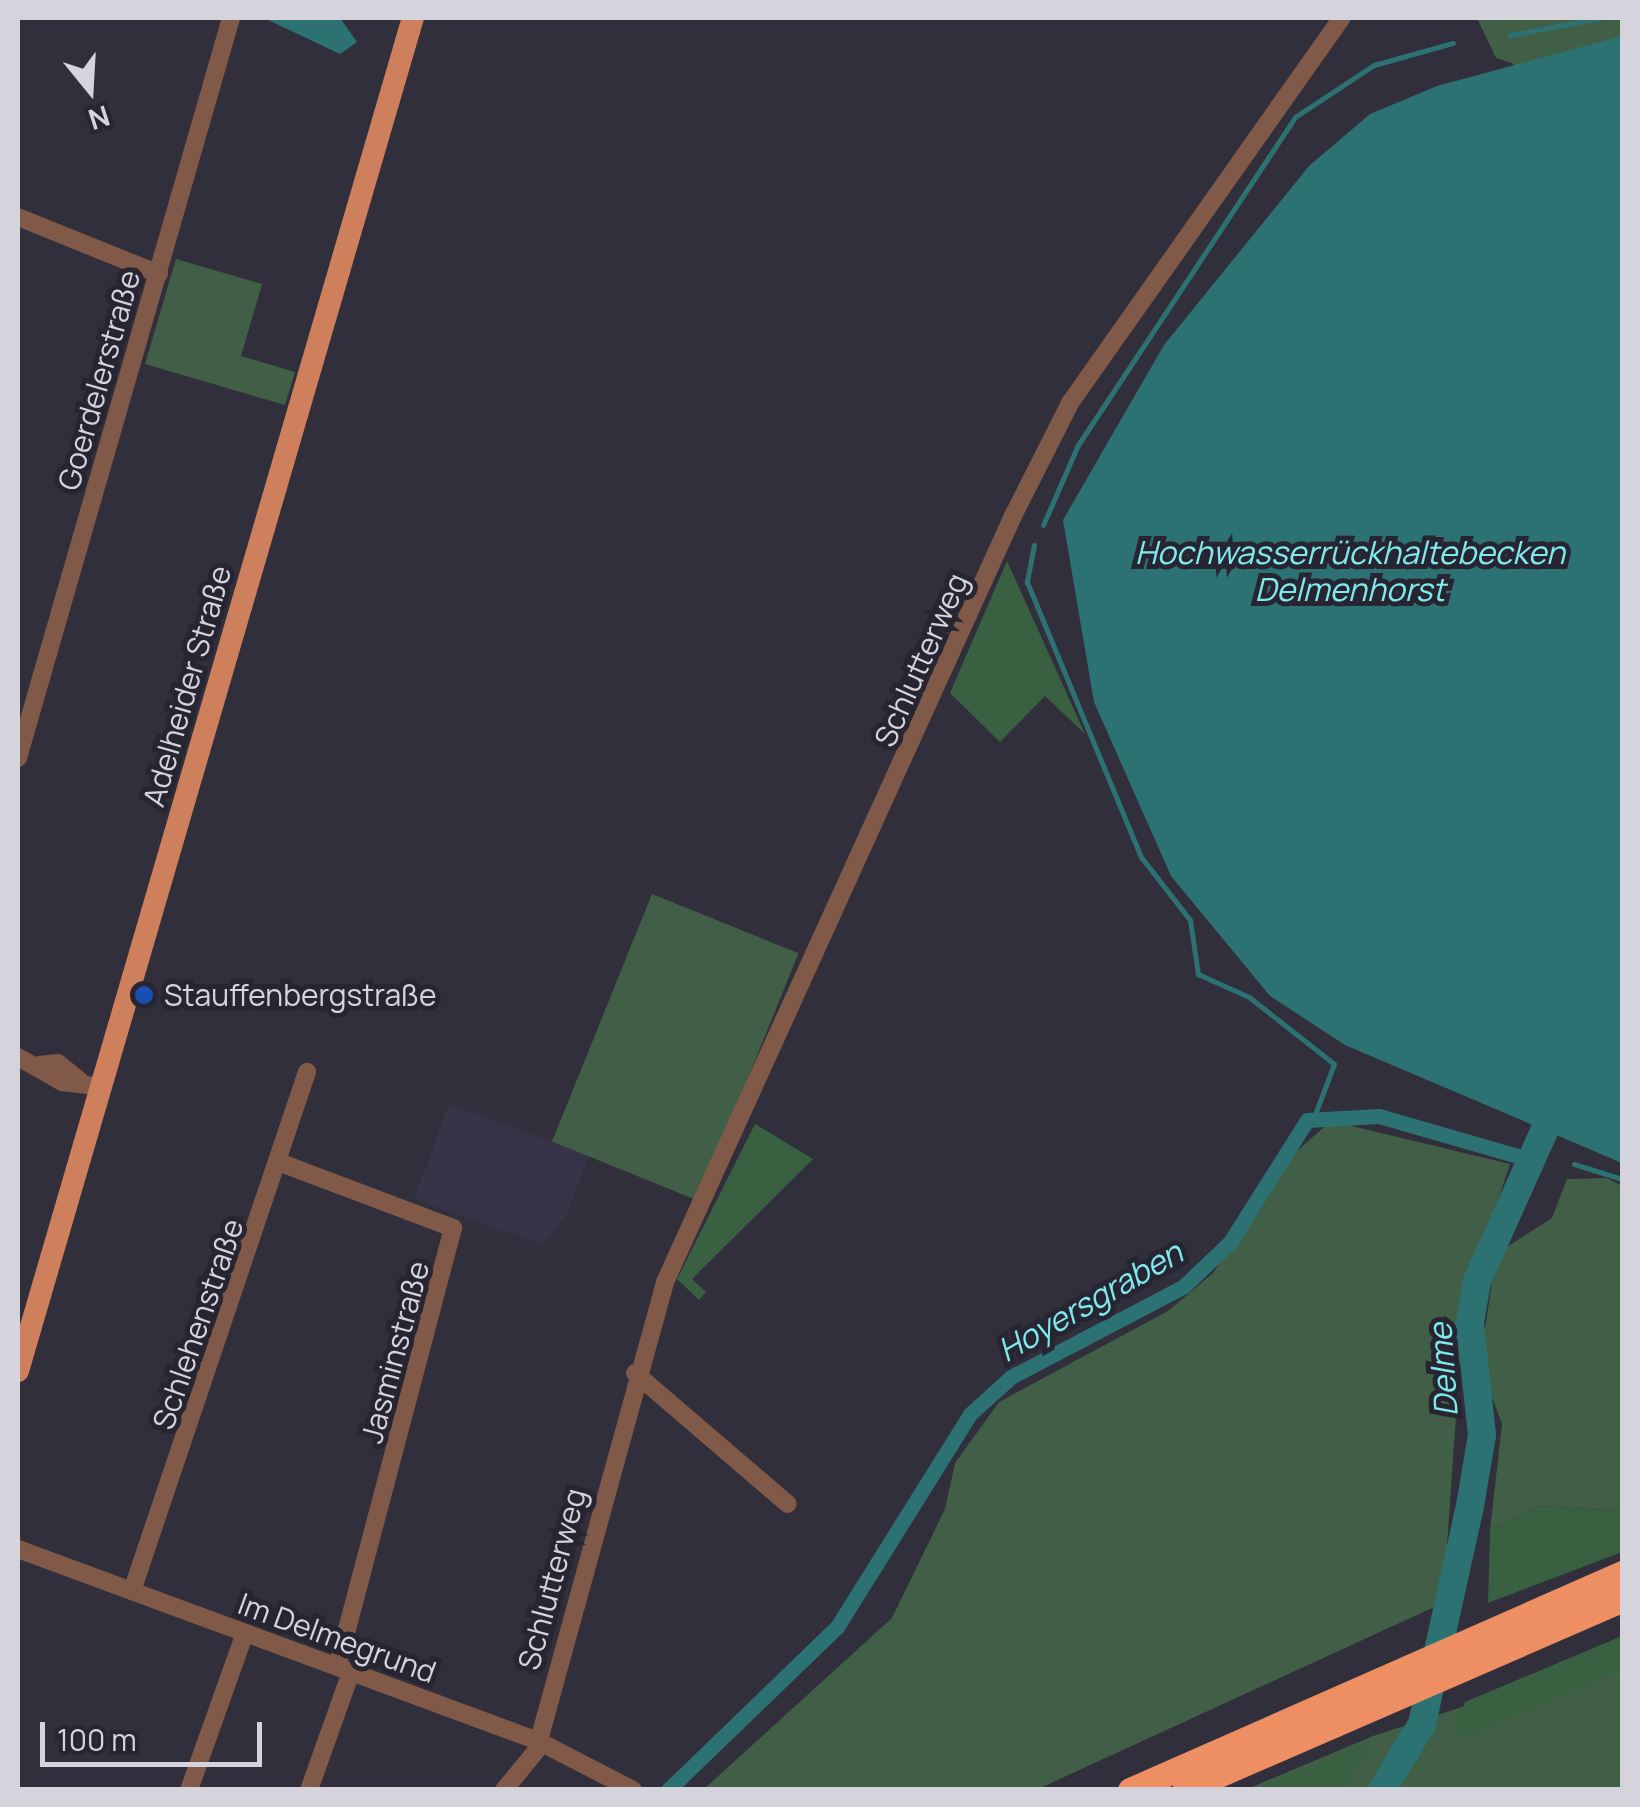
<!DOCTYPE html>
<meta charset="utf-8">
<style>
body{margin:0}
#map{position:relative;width:1640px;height:1807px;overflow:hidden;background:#312f3b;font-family:Manrope,sans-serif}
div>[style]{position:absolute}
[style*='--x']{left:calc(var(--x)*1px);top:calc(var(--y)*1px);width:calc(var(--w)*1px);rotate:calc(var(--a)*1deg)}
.built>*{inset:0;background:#373447}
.green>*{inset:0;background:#405f46;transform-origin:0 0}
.forest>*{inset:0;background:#396141}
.water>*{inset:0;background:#2d7273}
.stream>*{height:5px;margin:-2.5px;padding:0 2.5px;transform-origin:2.5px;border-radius:2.5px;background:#2d7273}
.canal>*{height:15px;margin:-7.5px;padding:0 7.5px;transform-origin:7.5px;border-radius:7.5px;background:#2d7273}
.river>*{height:28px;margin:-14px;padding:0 14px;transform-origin:14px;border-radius:14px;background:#2d7273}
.minor>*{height:18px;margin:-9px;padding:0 9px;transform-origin:9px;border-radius:9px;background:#805948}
.major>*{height:22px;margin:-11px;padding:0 11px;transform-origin:11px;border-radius:11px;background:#ce7f5c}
.highway>*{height:25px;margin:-12.5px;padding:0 12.5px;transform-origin:12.5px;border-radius:12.5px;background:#ed8e63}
.dots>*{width:28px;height:28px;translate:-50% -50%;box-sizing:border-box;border:5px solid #272531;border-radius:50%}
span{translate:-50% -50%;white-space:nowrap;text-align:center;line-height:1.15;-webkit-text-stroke:10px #272531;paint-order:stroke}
.street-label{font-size:30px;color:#d5d4dc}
.poi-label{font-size:30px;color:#d5d4dc}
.left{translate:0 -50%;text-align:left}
.water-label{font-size:32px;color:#7feaec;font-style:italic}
.frame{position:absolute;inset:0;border:20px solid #d5d4dc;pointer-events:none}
.north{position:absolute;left:40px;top:40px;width:100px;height:100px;-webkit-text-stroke:8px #272531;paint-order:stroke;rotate:162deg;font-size:28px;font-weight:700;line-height:40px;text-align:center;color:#d5d4dc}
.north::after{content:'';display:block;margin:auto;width:35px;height:45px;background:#d5d4dc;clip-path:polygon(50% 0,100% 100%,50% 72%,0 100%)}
.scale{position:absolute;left:40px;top:1722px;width:222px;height:45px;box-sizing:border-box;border:5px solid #d5d4dc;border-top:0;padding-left:12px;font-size:30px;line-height:35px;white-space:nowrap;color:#d5d4dc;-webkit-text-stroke:8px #272531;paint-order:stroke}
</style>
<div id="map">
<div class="built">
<div style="clip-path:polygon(449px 1104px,589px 1155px,567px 1214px,543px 1245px,414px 1199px)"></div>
</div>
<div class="green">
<div style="clip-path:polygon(1477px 18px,1622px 18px,1622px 212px,1512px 63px,1496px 58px)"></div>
<div style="clip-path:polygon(176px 259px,262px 284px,241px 356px,295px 372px,285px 405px,145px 364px)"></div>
<div style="left:652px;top:894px;width:158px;height:267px;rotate:22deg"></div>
<div style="clip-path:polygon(1331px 1121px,1510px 1164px,1464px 1302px,1443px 1603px,1038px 1789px,704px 1789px,892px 1618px,945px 1509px,955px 1463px,999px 1402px,1168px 1311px,1213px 1273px,1290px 1157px)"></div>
<div style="clip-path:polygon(1607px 1178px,1622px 1186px,1622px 1511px,1537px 1506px,1490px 1530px,1502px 1424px,1480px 1364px,1496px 1254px,1552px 1218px,1567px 1179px)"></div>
<div style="clip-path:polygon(1622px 1655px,1622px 1789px,1245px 1790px,1373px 1736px)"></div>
</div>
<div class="forest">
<div style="clip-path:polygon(1007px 561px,1085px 734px,1045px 696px,1000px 742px,950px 693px)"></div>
<div style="clip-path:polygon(755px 1124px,813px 1159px,692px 1279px,706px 1292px,699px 1300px,677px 1279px)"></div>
<div style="clip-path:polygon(1537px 1506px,1622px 1511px,1622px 1552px,1488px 1603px,1490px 1530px)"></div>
<div style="clip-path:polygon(1622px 1636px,1622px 1670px,1451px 1742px,1465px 1702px)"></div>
<div style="clip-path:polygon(1373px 1740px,1344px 1789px,1254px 1789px)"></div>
</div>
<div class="water">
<div style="clip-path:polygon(264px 18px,340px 18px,357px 42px,340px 54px)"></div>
<div style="clip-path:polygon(1622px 36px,1622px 1163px,1345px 1045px,1270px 996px,1171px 876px,1094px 702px,1063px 520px,1164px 345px,1309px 166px,1370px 114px,1437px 86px)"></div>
</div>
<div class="stream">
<div style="--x:1510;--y:35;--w:91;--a:-10.8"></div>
<div style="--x:1043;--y:525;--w:87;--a:-66.4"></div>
<div style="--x:1078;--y:445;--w:393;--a:-56.5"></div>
<div style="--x:1295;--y:117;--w:95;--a:-33.4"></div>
<div style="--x:1374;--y:65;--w:82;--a:-15.6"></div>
<div style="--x:1034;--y:545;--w:38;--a:101"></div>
<div style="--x:1027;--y:582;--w:298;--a:67.5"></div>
<div style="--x:1141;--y:857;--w:80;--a:52.1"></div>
<div style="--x:1190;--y:920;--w:55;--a:81.6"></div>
<div style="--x:1198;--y:974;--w:56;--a:24.3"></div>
<div style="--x:1249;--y:997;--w:108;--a:38.2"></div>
<div style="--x:1334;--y:1064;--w:57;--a:110.7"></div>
<div style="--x:1574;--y:1164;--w:50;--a:17.4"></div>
</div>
<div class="canal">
<div style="--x:668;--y:1790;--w:235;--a:-44"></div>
<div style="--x:837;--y:1627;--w:251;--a:-58"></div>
<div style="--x:970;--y:1414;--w:55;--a:-42.1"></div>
<div style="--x:1011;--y:1377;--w:195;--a:-27.7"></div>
<div style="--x:1184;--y:1286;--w:64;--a:-43.7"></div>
<div style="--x:1230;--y:1242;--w:144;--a:-57.7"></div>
<div style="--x:1307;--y:1120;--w:72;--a:-3.2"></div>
<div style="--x:1379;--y:1116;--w:158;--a:16.1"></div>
</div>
<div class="river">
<div style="--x:1382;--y:1790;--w:77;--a:-58.8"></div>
<div style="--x:1422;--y:1724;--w:223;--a:-77.6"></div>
<div style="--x:1470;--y:1506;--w:72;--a:-80.4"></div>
<div style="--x:1482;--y:1435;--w:113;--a:-96.1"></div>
<div style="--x:1470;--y:1323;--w:43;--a:-80.5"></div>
<div style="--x:1477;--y:1281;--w:201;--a:-65.9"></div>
</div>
<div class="minor">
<div style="--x:18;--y:217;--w:152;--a:22"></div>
<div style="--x:18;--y:758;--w:770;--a:-73.94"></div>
<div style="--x:18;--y:1057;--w:51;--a:29.6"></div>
<div style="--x:62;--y:1082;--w:38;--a:7"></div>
<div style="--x:39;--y:1065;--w:19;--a:-6"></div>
<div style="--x:58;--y:1063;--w:28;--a:39"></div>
<div style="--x:281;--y:1163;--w:184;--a:20.7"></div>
<div style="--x:453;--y:1228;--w:454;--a:104.8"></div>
<div style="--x:635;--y:1373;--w:201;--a:40.6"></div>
<div style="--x:18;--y:1549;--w:554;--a:20.27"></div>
<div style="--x:538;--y:1741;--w:107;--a:27.3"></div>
<div style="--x:132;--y:1591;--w:548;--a:-71.37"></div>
<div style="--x:189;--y:1790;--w:167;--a:-70.4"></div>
<div style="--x:309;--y:1790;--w:125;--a:-70.4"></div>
<div style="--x:504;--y:1790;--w:50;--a:-50.6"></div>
<div style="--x:536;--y:1751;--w:486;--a:-74.6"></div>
<div style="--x:665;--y:1282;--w:841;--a:-65.57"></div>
<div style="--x:1013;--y:516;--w:127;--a:-63.2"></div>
<div style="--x:1070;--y:403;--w:471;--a:-54.8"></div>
</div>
<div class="major">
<div style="--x:18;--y:1371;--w:1409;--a:-73.73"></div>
</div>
<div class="highway">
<div style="--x:1130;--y:1790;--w:538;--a:-23.8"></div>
<div style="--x:1184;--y:1790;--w:477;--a:-23.5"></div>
</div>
<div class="dots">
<div style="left:144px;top:995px;background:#1a4fb4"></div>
</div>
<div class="street-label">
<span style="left:99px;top:380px;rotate:-74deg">Goerdelerstraße</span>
<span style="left:921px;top:660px;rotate:-66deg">Schlutterweg</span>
<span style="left:187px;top:686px;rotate:-74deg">Adelheider Straße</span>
<span style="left:198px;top:1324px;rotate:-71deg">Schlehenstraße</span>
<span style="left:395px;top:1352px;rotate:-75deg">Jasminstraße</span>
<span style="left:552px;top:1579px;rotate:-75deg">Schlutterweg</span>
<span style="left:337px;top:1638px;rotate:20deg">Im Delmegrund</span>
</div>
<div class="poi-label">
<span class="left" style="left:164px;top:995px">Stauffenbergstraße</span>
</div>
<div class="water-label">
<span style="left:1350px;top:571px">Hochwasserrückhaltebecken<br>Delmenhorst</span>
<span style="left:1090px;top:1301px;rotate:-30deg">Hoyersgraben</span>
<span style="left:1443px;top:1370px;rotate:-94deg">Delme</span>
</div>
<div class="frame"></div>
<div class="north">N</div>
<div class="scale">100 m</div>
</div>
